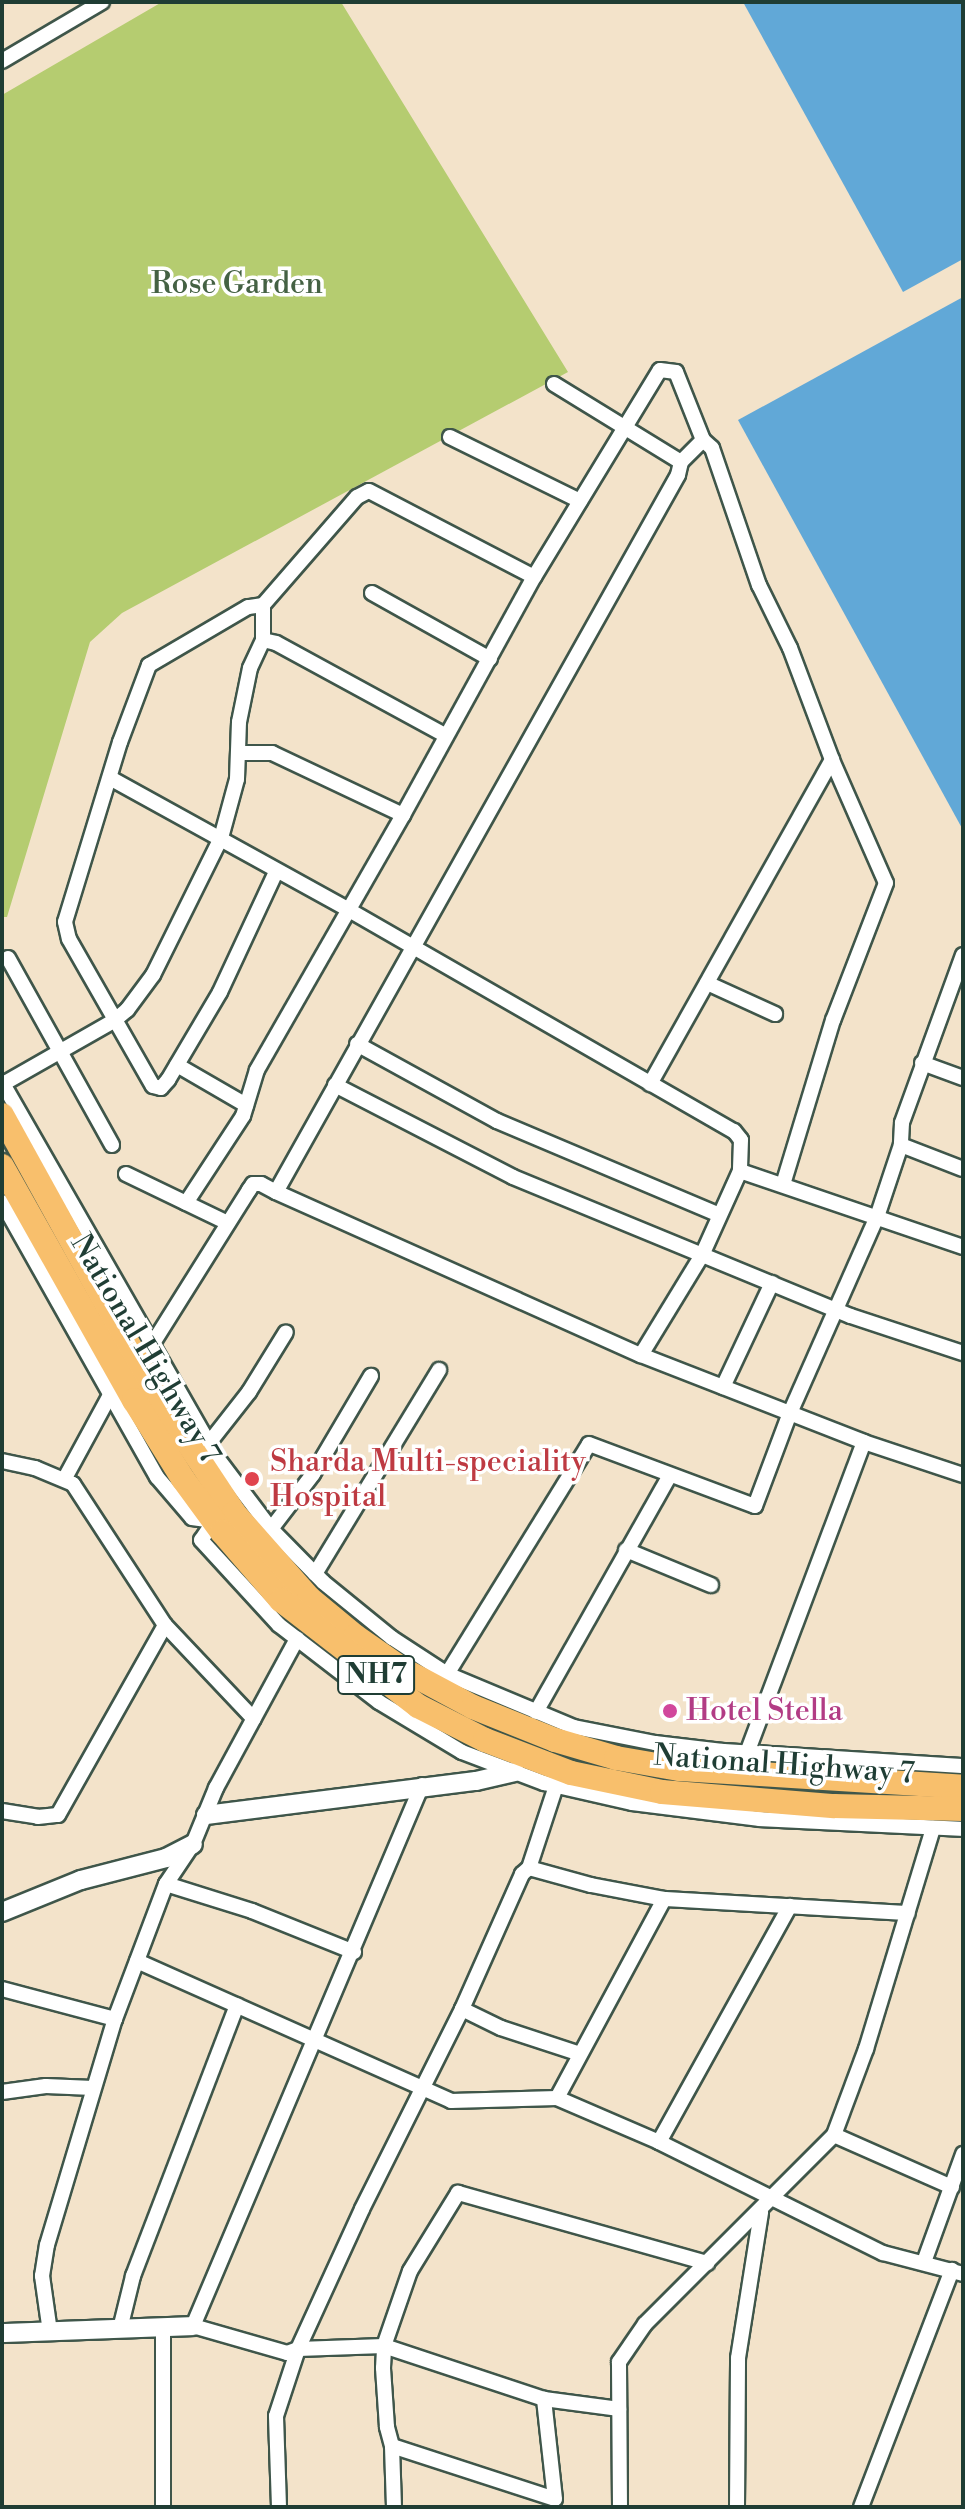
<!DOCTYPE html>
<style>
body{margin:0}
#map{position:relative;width:965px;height:2509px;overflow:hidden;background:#f3e3ca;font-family:"Libre Bodoni",serif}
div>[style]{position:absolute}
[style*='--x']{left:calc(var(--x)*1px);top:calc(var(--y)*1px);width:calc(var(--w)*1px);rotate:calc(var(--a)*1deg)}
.green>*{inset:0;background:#b5cc70}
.water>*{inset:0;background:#61a8d7}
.roads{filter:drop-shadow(2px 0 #3f564a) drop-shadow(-2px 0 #3f564a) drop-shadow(0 2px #3f564a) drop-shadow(0 -2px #3f564a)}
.minor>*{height:14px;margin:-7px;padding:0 7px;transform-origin:7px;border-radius:7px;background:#fff}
.tertiary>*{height:18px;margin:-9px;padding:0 9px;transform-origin:9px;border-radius:9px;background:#fff}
.trunk>*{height:24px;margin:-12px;padding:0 12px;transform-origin:12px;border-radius:12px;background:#f8bf6c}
.dots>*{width:22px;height:22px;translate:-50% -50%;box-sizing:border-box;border:4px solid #fff;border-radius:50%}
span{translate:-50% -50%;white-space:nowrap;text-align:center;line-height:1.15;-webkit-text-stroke:7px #fff;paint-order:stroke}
.shield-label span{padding:2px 6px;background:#fff;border:2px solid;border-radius:6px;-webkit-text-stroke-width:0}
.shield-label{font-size:28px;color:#1f3d34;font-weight:700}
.park-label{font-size:30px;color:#446143}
.street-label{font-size:30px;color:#1f3d34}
.health-label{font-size:30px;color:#be3a42}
.left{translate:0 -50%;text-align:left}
.hotel-label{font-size:30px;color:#b23c85}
.frame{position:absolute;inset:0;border:4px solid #1f3d34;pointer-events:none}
</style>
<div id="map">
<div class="green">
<div style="clip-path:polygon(162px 2px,341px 2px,568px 372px,122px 613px,90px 642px,7px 917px,2px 917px,2px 95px)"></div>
</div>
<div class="water">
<div style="clip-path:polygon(743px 2px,963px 2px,963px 259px,903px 292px)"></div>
<div style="clip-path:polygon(963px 297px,963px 830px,738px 420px)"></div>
</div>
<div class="roads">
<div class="minor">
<div style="--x:2;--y:61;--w:116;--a:-30.5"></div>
<div style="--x:554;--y:384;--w:149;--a:31.6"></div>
<div style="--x:450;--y:437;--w:145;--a:26.2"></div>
<div style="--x:703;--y:440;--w:31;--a:135"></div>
<div style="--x:681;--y:462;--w:13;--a:103"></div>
<div style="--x:678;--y:475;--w:822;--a:119.28"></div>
<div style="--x:276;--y:1192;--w:400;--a:24.1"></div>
<div style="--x:641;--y:1355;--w:239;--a:21.3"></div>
<div style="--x:864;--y:1442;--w:104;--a:18.4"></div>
<div style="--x:372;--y:593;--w:135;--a:29.2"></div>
<div style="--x:263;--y:605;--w:15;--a:172"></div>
<div style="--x:248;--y:607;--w:115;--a:149.6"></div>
<div style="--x:149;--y:665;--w:82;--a:110.6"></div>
<div style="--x:120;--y:742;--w:188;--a:107"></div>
<div style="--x:65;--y:922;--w:17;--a:77"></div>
<div style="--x:69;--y:939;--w:169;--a:60.3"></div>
<div style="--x:153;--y:1086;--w:8;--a:14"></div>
<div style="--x:161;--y:1088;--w:11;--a:-49"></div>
<div style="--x:168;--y:1080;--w:102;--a:-59.4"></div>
<div style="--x:220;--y:992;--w:132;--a:-65"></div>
<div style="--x:263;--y:640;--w:13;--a:13"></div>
<div style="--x:276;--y:643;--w:192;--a:28.6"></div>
<div style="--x:238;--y:753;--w:34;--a:0"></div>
<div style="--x:272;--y:753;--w:145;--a:25.3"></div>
<div style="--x:110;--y:778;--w:273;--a:28.9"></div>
<div style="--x:349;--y:910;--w:444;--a:29.9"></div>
<div style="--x:734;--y:1131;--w:11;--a:52"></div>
<div style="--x:741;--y:1140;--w:31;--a:92"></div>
<div style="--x:740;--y:1171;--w:92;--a:114.3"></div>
<div style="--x:702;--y:1255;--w:117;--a:121.4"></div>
<div style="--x:963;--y:955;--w:179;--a:110"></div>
<div style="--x:902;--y:1123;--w:22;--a:93"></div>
<div style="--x:901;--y:1145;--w:66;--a:21.2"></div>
<div style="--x:8;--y:958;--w:214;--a:60.9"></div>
<div style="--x:707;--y:983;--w:75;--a:24.5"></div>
<div style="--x:357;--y:1044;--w:160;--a:28.8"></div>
<div style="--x:497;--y:1121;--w:241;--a:22.9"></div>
<div style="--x:922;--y:1063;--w:44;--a:20.1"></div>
<div style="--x:177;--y:1065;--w:80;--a:30.1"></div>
<div style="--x:2;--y:1082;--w:434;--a:60.2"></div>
<div style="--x:218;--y:1459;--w:88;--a:52.9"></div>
<div style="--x:271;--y:1529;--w:74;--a:45.5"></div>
<div style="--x:323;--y:1582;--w:89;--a:39.1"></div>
<div style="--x:392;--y:1638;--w:66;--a:33.2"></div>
<div style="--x:447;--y:1674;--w:138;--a:22.7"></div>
<div style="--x:574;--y:1727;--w:83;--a:11.2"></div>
<div style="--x:655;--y:1743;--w:68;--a:6.7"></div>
<div style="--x:723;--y:1751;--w:240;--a:3.6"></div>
<div style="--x:3;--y:1084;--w:129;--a:-29.7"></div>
<div style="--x:115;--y:1020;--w:16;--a:-40"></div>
<div style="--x:127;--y:1010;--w:44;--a:-53.4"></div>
<div style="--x:153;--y:975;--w:153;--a:-63.6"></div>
<div style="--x:221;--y:838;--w:61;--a:-74.8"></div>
<div style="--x:237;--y:779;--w:57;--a:-88"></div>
<div style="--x:239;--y:722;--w:55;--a:-78.5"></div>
<div style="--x:250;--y:668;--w:31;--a:-65"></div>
<div style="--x:263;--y:640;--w:35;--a:-90"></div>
<div style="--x:263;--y:605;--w:143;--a:-49"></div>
<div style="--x:357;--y:497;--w:13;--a:-27"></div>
<div style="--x:369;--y:491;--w:186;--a:27.5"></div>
<div style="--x:650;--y:1084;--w:372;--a:-60.7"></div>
<div style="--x:335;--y:1085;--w:200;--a:27.3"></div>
<div style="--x:513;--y:1177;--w:365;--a:22.4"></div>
<div style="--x:851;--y:1316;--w:118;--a:18.3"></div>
<div style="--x:740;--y:1171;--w:236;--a:18.8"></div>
<div style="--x:126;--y:1174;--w:113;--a:25.7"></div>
<div style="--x:2;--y:1202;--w:316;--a:60.6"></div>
<div style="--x:157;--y:1477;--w:54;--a:49.5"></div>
<div style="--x:192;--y:1518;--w:22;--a:8"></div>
<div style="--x:214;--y:1521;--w:23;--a:124"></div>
<div style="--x:201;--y:1540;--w:115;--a:47.5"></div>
<div style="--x:279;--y:1625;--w:126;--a:37.6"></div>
<div style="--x:379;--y:1702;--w:97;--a:31.1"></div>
<div style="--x:462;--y:1752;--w:88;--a:20.7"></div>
<div style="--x:544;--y:1783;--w:90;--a:12.8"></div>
<div style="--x:632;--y:1803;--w:129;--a:7.1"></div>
<div style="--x:760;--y:1819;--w:203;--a:2.8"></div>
<div style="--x:186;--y:1203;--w:104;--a:-56.8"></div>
<div style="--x:243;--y:1116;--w:48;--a:-73.1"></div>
<div style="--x:257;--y:1070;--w:294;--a:-60.2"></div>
<div style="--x:403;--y:815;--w:272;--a:-61.2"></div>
<div style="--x:534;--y:577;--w:242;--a:-58.7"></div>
<div style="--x:660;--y:370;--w:16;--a:7"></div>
<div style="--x:676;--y:372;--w:73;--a:68.3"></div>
<div style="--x:703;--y:440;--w:12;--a:42"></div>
<div style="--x:712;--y:448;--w:145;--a:71.1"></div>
<div style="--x:759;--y:585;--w:70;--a:63.8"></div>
<div style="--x:790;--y:648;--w:120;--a:69.4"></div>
<div style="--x:832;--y:760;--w:134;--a:66.3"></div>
<div style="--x:886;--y:883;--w:147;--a:111.1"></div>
<div style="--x:833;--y:1020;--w:172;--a:106.9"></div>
<div style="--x:153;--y:1343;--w:181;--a:-57.9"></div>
<div style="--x:249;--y:1190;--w:7;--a:-56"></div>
<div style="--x:253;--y:1184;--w:8;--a:0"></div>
<div style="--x:261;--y:1184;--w:17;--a:28"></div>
<div style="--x:723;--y:1387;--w:115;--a:-64.8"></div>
<div style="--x:209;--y:1443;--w:65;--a:-51.9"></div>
<div style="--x:249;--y:1392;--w:70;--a:-58.3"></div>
<div style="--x:2;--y:1461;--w:34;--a:12"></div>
<div style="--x:35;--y:1468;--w:41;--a:22.8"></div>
<div style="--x:73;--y:1484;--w:168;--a:56.9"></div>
<div style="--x:165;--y:1625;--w:129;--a:46.6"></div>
<div style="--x:65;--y:1478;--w:92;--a:-61.5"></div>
<div style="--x:271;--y:1529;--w:69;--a:-52.6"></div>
<div style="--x:313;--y:1474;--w:114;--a:-59.4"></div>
<div style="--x:626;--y:1550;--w:92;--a:22.4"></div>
<div style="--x:315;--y:1574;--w:239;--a:-58.7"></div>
<div style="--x:447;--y:1674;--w:270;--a:-58.3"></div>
<div style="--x:589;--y:1444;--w:177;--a:20.5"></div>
<div style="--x:755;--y:1506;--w:99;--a:-69.4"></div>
<div style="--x:790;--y:1413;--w:214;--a:-66.1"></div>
<div style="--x:877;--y:1217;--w:76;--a:-71.6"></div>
<div style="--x:536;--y:1712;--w:272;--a:-60.5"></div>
<div style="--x:747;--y:1753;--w:332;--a:-69.4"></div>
<div style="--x:422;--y:1785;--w:587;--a:112.94"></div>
<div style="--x:193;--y:2326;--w:98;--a:16"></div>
<div style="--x:287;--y:2353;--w:12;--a:-20"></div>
<div style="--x:298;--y:2349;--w:86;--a:-2"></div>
<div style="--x:384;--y:2346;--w:169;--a:18.3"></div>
<div style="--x:544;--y:2399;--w:76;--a:7.6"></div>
<div style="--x:2;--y:1811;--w:36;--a:9"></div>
<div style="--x:38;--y:1817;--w:20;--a:-6"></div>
<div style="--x:58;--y:1815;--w:218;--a:-60.6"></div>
<div style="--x:529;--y:1868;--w:86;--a:-71.8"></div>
<div style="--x:166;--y:1884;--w:90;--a:17.4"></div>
<div style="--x:252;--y:1911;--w:110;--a:21.9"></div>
<div style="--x:137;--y:1961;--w:344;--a:24"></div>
<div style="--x:451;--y:2101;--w:106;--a:-1.6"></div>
<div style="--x:557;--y:2098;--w:111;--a:23.3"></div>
<div style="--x:659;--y:2142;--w:250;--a:26.4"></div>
<div style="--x:883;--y:2253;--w:83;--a:14.7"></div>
<div style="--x:2;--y:1989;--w:117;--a:14.9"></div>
<div style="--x:462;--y:2009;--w:43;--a:26"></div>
<div style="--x:501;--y:2028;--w:83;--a:18.2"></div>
<div style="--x:2;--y:2092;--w:44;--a:-7.8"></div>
<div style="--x:46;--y:2086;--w:47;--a:2.4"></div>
<div style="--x:557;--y:2098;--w:226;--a:-61.7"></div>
<div style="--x:834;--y:2135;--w:129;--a:23.8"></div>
<div style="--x:659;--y:2142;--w:270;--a:-61"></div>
<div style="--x:924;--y:2262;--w:115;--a:-70.1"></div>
<div style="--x:163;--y:2327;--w:180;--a:90"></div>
<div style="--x:120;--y:2329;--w:55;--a:-76.2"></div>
<div style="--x:133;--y:2276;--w:290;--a:-69"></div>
<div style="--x:50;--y:2332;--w:57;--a:-98.1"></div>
<div style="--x:42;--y:2276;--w:31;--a:-81"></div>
<div style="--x:47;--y:2245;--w:236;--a:-73.3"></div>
<div style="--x:115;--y:2019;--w:144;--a:-69.3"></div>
<div style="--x:166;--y:1884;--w:48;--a:-56"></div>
<div style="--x:193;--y:1844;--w:61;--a:-67.7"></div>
<div style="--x:216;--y:1788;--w:170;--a:-61.5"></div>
<div style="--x:392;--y:2446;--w:171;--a:18"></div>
<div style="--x:555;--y:2499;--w:101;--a:-96.3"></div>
<div style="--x:279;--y:2507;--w:91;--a:-91.9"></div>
<div style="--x:276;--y:2416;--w:71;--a:-71.8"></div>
<div style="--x:298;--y:2349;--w:154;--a:-65.4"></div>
<div style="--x:362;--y:2209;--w:224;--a:-63.4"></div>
<div style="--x:462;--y:2009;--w:148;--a:-66"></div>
<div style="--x:522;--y:1874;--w:9;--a:-41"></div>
<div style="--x:529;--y:1868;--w:64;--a:15.3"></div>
<div style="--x:591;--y:1885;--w:74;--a:10.9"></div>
<div style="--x:664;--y:1899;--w:244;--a:3.3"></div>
<div style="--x:394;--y:2507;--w:61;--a:-91.9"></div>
<div style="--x:392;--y:2446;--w:20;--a:-105"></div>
<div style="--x:387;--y:2427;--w:59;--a:-93.9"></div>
<div style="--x:383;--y:2368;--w:22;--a:-87"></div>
<div style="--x:384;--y:2346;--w:79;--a:-70.9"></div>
<div style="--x:410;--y:2271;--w:92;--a:-58.4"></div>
<div style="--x:458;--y:2193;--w:259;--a:15.7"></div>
<div style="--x:620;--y:2507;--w:145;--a:-90.4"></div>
<div style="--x:619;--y:2362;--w:46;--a:-55.6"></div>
<div style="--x:645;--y:2324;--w:267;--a:-45"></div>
<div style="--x:834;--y:2135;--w:92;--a:-69.6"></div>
<div style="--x:866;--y:2049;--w:231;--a:-73.1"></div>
<div style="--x:737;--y:2507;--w:149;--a:-89.6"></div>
<div style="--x:738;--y:2358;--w:148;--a:-81"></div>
<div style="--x:861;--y:2507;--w:254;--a:-69"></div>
</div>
<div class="tertiary">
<div style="--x:206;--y:1815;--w:272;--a:-7.2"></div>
<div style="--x:476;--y:1781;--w:40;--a:-13"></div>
<div style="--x:2;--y:1912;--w:85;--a:-22.1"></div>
<div style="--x:81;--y:1880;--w:88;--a:-14.5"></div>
<div style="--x:166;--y:1858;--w:30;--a:-27"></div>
<div style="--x:2;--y:2333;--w:191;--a:-2.1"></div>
</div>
<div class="trunk">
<div style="--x:2;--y:1115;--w:327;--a:61.1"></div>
<div style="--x:160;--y:1401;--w:134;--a:56.5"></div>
<div style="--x:234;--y:1513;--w:113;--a:48.6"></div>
<div style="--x:309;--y:1598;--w:60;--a:39.6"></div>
<div style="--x:355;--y:1636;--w:60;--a:34.8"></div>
<div style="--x:404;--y:1670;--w:78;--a:28.2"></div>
<div style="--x:473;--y:1707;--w:88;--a:21.9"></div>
<div style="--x:555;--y:1740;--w:64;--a:16.4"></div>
<div style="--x:616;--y:1758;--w:65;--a:9.8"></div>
<div style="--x:680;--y:1769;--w:284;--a:3.6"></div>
<div style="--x:2;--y:1166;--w:269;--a:60.6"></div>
<div style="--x:134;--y:1400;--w:93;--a:58.2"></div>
<div style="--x:183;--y:1479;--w:66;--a:53.7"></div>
<div style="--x:222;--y:1532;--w:90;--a:49.1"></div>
<div style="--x:281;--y:1600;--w:173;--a:37.7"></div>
<div style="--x:418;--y:1706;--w:75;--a:26.9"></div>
<div style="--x:485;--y:1740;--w:92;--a:21"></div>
<div style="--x:571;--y:1773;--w:93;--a:11.8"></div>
<div style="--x:662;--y:1792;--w:173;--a:4.7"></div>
<div style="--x:834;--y:1806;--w:129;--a:1.3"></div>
</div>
</div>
<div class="dots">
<div style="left:252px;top:1479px;background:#e0444e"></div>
<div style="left:670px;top:1711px;background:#d1479c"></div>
</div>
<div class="shield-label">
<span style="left:376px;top:1675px">NH7</span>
</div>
<div class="park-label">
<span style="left:237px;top:284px">Rose Garden</span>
</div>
<div class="street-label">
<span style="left:145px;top:1349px;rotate:59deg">National Highway 7</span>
<span style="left:784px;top:1765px;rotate:4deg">National Highway 7</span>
</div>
<div class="health-label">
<span class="left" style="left:270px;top:1479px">Sharda Multi-speciality<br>Hospital</span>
</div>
<div class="hotel-label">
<span class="left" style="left:686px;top:1711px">Hotel Stella</span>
</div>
<div class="frame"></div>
</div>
